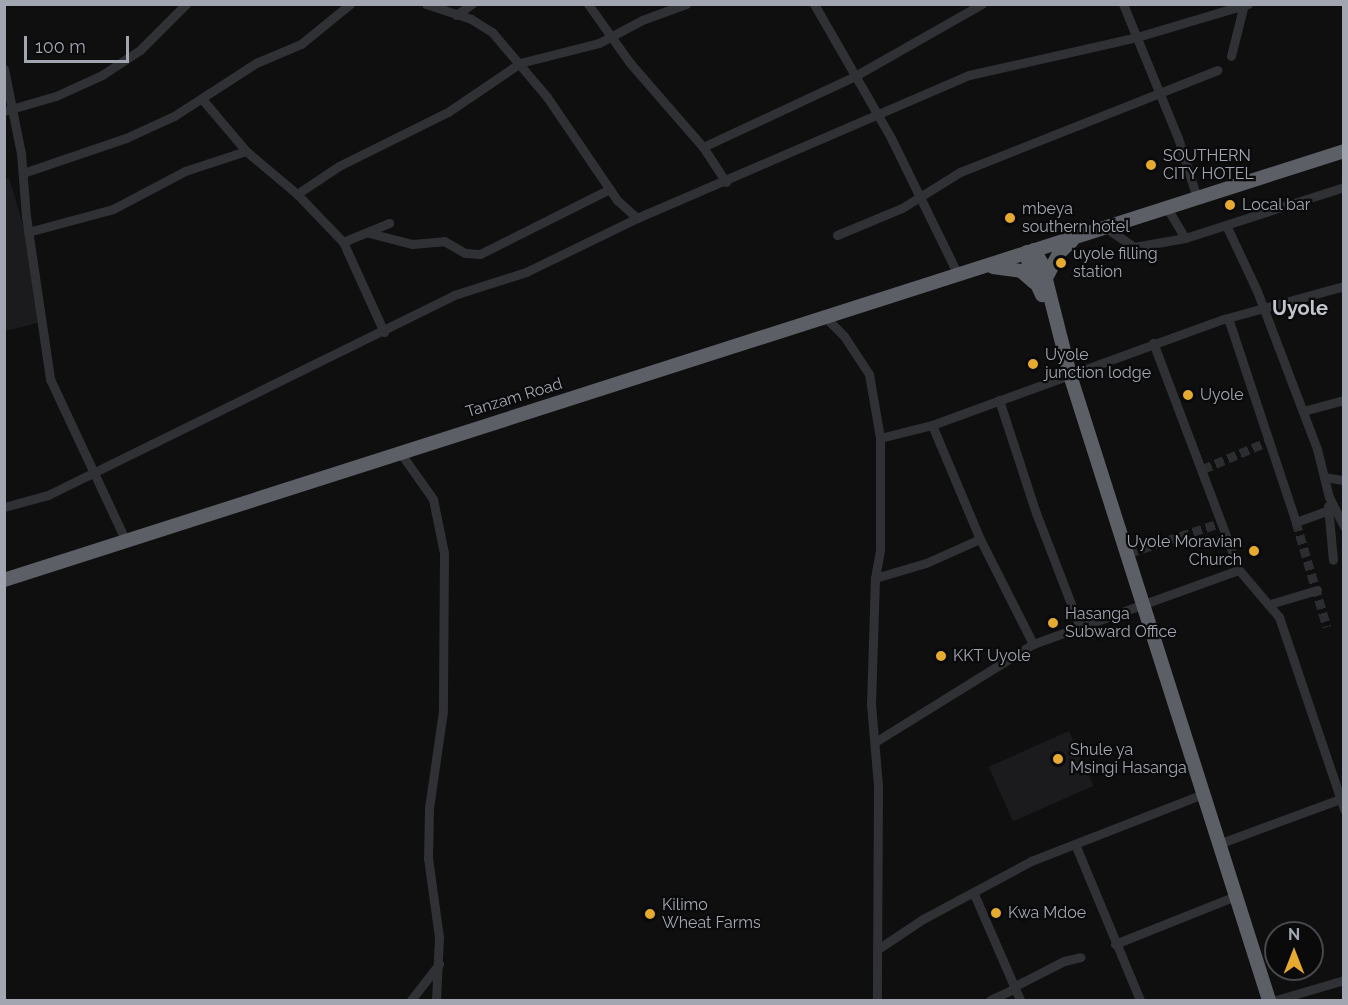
<!DOCTYPE html>
<style>
body{margin:0}
#map{position:relative;width:1348px;height:1005px;overflow:hidden;background:#0f0f10;font-family:Raleway,sans-serif}
div>[style]{position:absolute}
[style*='--x']{left:calc(var(--x)*1px);top:calc(var(--y)*1px);width:calc(var(--w)*1px);rotate:calc(var(--a)*1deg)}
.built>*{inset:0;background:#1b1b1d;transform-origin:0 0}
.minor-tunnel>*{height:9px;margin-top:-4.5px;transform-origin:0;background:repeating-linear-gradient(90deg,#2c2d30 0 9px,transparent 0 13.5px)}
.minor>*{height:9px;margin:-4.5px;padding:0 4.5px;transform-origin:4.5px;border-radius:4.5px;background:#303135}
.highway>*{height:14px;margin:-7px;padding:0 7px;transform-origin:7px;border-radius:7px;background:#5d5f66}
.dots>*{width:16px;height:16px;translate:-50% -50%;box-sizing:border-box;border:3px solid #0a0a0b;border-radius:50%}
span{translate:-50% -50%;white-space:nowrap;text-align:center;line-height:1.15;-webkit-text-stroke:4.5px #0a0a0b;paint-order:stroke}
.poi-label{font-size:16px;color:#a1a6b1}
.left{translate:0 -50%;text-align:left}
.right{translate:-100% -50%;text-align:right}
.street-label{font-size:16px;color:#a1a6b1}
.quarter-label{font-size:20px;color:#c2c5cd;font-weight:700}
.frame{position:absolute;inset:0;border:6px solid #a1a6b1;pointer-events:none}
.north{position:absolute;left:1264px;top:921px;width:60px;height:60px;box-sizing:border-box;background:#0a0a0b;border:2px solid #46484d;border-radius:50%;rotate:0deg;font-size:16px;font-weight:700;line-height:24px;text-align:center;color:#a1a6b1}
.north::after{content:'';display:block;margin:auto;width:21px;height:27px;background:#e7aa31;clip-path:polygon(50% 0,100% 100%,50% 72%,0 100%)}
.scale{position:absolute;left:24px;top:36px;width:105px;height:27px;box-sizing:border-box;border:3px solid #a1a6b1;border-top:0;padding-left:8px;font-size:18px;line-height:21px;white-space:nowrap;color:#a1a6b1;-webkit-text-stroke:4px #0a0a0b;paint-order:stroke}
</style>
<div id="map">
<div class="built">
<div style="clip-path:polygon(9px 178px,39px 277px,41px 322px,5px 331px,4px 180px)"></div>
<div style="left:1069px;top:731px;width:60px;height:88px;rotate:66deg"></div>
</div>
<div class="minor-tunnel">
<div style="--x:1203;--y:469;--w:69;--a:-22.9"></div>
<div style="--x:1296;--y:522;--w:109;--a:73.6"></div>
<div style="--x:1129;--y:553;--w:99;--a:-18.3"></div>
</div>
<div class="minor">
<div style="--x:426;--y:4;--w:47;--a:18.4"></div>
<div style="--x:471;--y:19;--w:25;--a:32"></div>
<div style="--x:492;--y:32;--w:85;--a:49.8"></div>
<div style="--x:547;--y:97;--w:125;--a:55.8"></div>
<div style="--x:617;--y:200;--w:27;--a:42"></div>
<div style="--x:588;--y:4;--w:72;--a:54.6"></div>
<div style="--x:630;--y:63;--w:111;--a:49"></div>
<div style="--x:703;--y:147;--w:42;--a:56.7"></div>
<div style="--x:814;--y:4;--w:155;--a:60.1"></div>
<div style="--x:891;--y:138;--w:153;--a:63.9"></div>
<div style="--x:1123;--y:4;--w:145;--a:67.7"></div>
<div style="--x:1178;--y:138;--w:63;--a:72.4"></div>
<div style="--x:456;--y:15;--w:19;--a:-35"></div>
<div style="--x:1231;--y:56;--w:54;--a:-76"></div>
<div style="--x:4;--y:69;--w:86;--a:78.6"></div>
<div style="--x:21;--y:153;--w:63;--a:85.5"></div>
<div style="--x:26;--y:216;--w:165;--a:81.6"></div>
<div style="--x:50;--y:379;--w:179;--a:64.9"></div>
<div style="--x:202;--y:99;--w:68;--a:49.8"></div>
<div style="--x:246;--y:151;--w:67;--a:40.1"></div>
<div style="--x:297;--y:194;--w:66;--a:46.2"></div>
<div style="--x:343;--y:242;--w:99;--a:65.5"></div>
<div style="--x:4;--y:111;--w:54;--a:-16.1"></div>
<div style="--x:56;--y:96;--w:51;--a:-24.5"></div>
<div style="--x:102;--y:75;--w:45;--a:-33.3"></div>
<div style="--x:140;--y:50;--w:65;--a:-45"></div>
<div style="--x:703;--y:147;--w:168;--a:-25"></div>
<div style="--x:855;--y:76;--w:146;--a:-29.6"></div>
<div style="--x:23;--y:173;--w:109;--a:-18.8"></div>
<div style="--x:126;--y:138;--w:53;--a:-24.6"></div>
<div style="--x:174;--y:116;--w:98;--a:-32.9"></div>
<div style="--x:256;--y:63;--w:49;--a:-22.9"></div>
<div style="--x:301;--y:44;--w:63;--a:-39.2"></div>
<div style="--x:297;--y:194;--w:50;--a:-33.7"></div>
<div style="--x:339;--y:166;--w:122;--a:-26.4"></div>
<div style="--x:448;--y:112;--w:87;--a:-34.2"></div>
<div style="--x:520;--y:63;--w:81;--a:-14.2"></div>
<div style="--x:599;--y:43;--w:49;--a:-28.1"></div>
<div style="--x:642;--y:20;--w:47;--a:-20"></div>
<div style="--x:1167;--y:208;--w:35;--a:59"></div>
<div style="--x:1226;--y:225;--w:73;--a:64.8"></div>
<div style="--x:1257;--y:291;--w:169;--a:69.2"></div>
<div style="--x:1317;--y:449;--w:49;--a:76"></div>
<div style="--x:1329;--y:497;--w:34;--a:63"></div>
<div style="--x:1106;--y:228;--w:34;--a:34"></div>
<div style="--x:1134;--y:247;--w:52;--a:-10"></div>
<div style="--x:1185;--y:238;--w:167;--a:-17.8"></div>
<div style="--x:28;--y:232;--w:88;--a:-15.1"></div>
<div style="--x:113;--y:209;--w:81;--a:-27.8"></div>
<div style="--x:185;--y:171;--w:64;--a:-18.2"></div>
<div style="--x:369;--y:233;--w:44;--a:14.3"></div>
<div style="--x:412;--y:244;--w:32;--a:-5"></div>
<div style="--x:444;--y:241;--w:24;--a:30"></div>
<div style="--x:465;--y:253;--w:15;--a:4"></div>
<div style="--x:480;--y:254;--w:145;--a:-26.6"></div>
<div style="--x:837;--y:235;--w:70;--a:-22.6"></div>
<div style="--x:902;--y:208;--w:68;--a:-31.8"></div>
<div style="--x:960;--y:172;--w:277;--a:-21.6"></div>
<div style="--x:343;--y:242;--w:50;--a:-22.4"></div>
<div style="--x:824;--y:316;--w:28;--a:45"></div>
<div style="--x:844;--y:336;--w:45;--a:56.7"></div>
<div style="--x:869;--y:374;--w:65;--a:80.2"></div>
<div style="--x:880;--y:438;--w:112;--a:90"></div>
<div style="--x:880;--y:550;--w:28;--a:100"></div>
<div style="--x:875;--y:578;--w:126;--a:91.8"></div>
<div style="--x:871;--y:704;--w:82;--a:85.1"></div>
<div style="--x:878;--y:786;--w:214;--a:90.3"></div>
<div style="--x:1228;--y:318;--w:215;--a:71.6"></div>
<div style="--x:1296;--y:522;--w:33;--a:-20"></div>
<div style="--x:999;--y:400;--w:119;--a:71.9"></div>
<div style="--x:1036;--y:513;--w:122;--a:68.9"></div>
<div style="--x:1303;--y:411;--w:42;--a:-15"></div>
<div style="--x:932;--y:425;--w:124;--a:67.2"></div>
<div style="--x:980;--y:539;--w:118;--a:63.2"></div>
<div style="--x:880;--y:438;--w:54;--a:-14"></div>
<div style="--x:932;--y:425;--w:311;--a:-20"></div>
<div style="--x:1224;--y:319;--w:124;--a:-15.4"></div>
<div style="--x:399;--y:451;--w:59;--a:54.7"></div>
<div style="--x:433;--y:499;--w:55;--a:78.5"></div>
<div style="--x:444;--y:553;--w:158;--a:90.4"></div>
<div style="--x:443;--y:711;--w:98;--a:98.2"></div>
<div style="--x:429;--y:808;--w:50;--a:91.1"></div>
<div style="--x:428;--y:858;--w:80;--a:82.1"></div>
<div style="--x:439;--y:937;--w:63;--a:92.7"></div>
<div style="--x:1324;--y:477;--w:20;--a:9"></div>
<div style="--x:1328;--y:506;--w:54;--a:84.7"></div>
<div style="--x:4;--y:507;--w:46;--a:-15.3"></div>
<div style="--x:48;--y:495;--w:453;--a:-26.2"></div>
<div style="--x:454;--y:295;--w:76;--a:-17.7"></div>
<div style="--x:526;--y:272;--w:123;--a:-25.9"></div>
<div style="--x:637;--y:218;--w:361;--a:-23.3"></div>
<div style="--x:969;--y:75;--w:172;--a:-12.7"></div>
<div style="--x:1137;--y:37;--w:116;--a:-16.6"></div>
<div style="--x:1239;--y:570;--w:62;--a:49.6"></div>
<div style="--x:1279;--y:617;--w:203;--a:71.3"></div>
<div style="--x:875;--y:578;--w:53;--a:-16.4"></div>
<div style="--x:926;--y:563;--w:59;--a:-24"></div>
<div style="--x:1270;--y:604;--w:49;--a:-16.6"></div>
<div style="--x:875;--y:742;--w:186;--a:-31.8"></div>
<div style="--x:1033;--y:644;--w:219;--a:-19.8"></div>
<div style="--x:1239;--y:570;--w:243;--a:-110.7"></div>
<div style="--x:1221;--y:843;--w:127;--a:-20.3"></div>
<div style="--x:1075;--y:844;--w:169;--a:67.4"></div>
<div style="--x:974;--y:894;--w:116;--a:66.5"></div>
<div style="--x:1115;--y:944;--w:132;--a:-21.7"></div>
<div style="--x:878;--y:949;--w:54;--a:-33.7"></div>
<div style="--x:923;--y:919;--w:123;--a:-28.2"></div>
<div style="--x:1031;--y:861;--w:187;--a:-21.3"></div>
<div style="--x:1013;--y:987;--w:57;--a:-27"></div>
<div style="--x:1064;--y:961;--w:17;--a:-13"></div>
<div style="--x:411;--y:1000;--w:46;--a:-52.1"></div>
<div style="--x:990;--y:1000;--w:26;--a:-25"></div>
<div style="--x:1276;--y:1000;--w:71;--a:-16.4"></div>
</div>
<div class="highway">
<div style="--x:1034;--y:250;--w:16;--a:60"></div>
<div style="--x:1042;--y:264;--w:114;--a:75.8"></div>
<div style="--x:1070;--y:375;--w:656;--a:72.34"></div>
<div style="--x:1027;--y:252;--w:14;--a:82"></div>
<div style="--x:1029;--y:266;--w:32;--a:66"></div>
<div style="--x:993;--y:267;--w:28;--a:8"></div>
<div style="--x:1021;--y:271;--w:18;--a:41"></div>
<div style="--x:1046;--y:278;--w:30;--a:-62"></div>
<div style="--x:1060;--y:252;--w:16;--a:-43"></div>
<div style="--x:4;--y:580;--w:1407;--a:-17.75"></div>
</div>
<div class="dots">
<div style="left:1151px;top:165px;background:#e7aa31"></div>
<div style="left:1230px;top:205px;background:#e7aa31"></div>
<div style="left:1010px;top:218px;background:#e7aa31"></div>
<div style="left:1061px;top:263px;background:#e7aa31"></div>
<div style="left:1033px;top:364px;background:#e7aa31"></div>
<div style="left:1188px;top:395px;background:#e7aa31"></div>
<div style="left:1254px;top:551px;background:#e7aa31"></div>
<div style="left:1053px;top:623px;background:#e7aa31"></div>
<div style="left:941px;top:656px;background:#e7aa31"></div>
<div style="left:1058px;top:759px;background:#e7aa31"></div>
<div style="left:996px;top:913px;background:#e7aa31"></div>
<div style="left:650px;top:914px;background:#e7aa31"></div>
</div>
<div class="poi-label">
<span class="left" style="left:1163px;top:165px">SOUTHERN<br>CITY HOTEL</span>
<span class="left" style="left:1242px;top:205px">Local bar</span>
<span class="left" style="left:1022px;top:218px">mbeya<br>southern hotel</span>
<span class="left" style="left:1073px;top:263px">uyole filling<br>station</span>
<span class="left" style="left:1045px;top:364px">Uyole<br>junction lodge</span>
<span class="left" style="left:1200px;top:395px">Uyole</span>
<span class="right" style="left:1242px;top:551px">Uyole Moravian<br>Church</span>
<span class="left" style="left:1065px;top:623px">Hasanga<br>Subward Office</span>
<span class="left" style="left:953px;top:656px">KKT Uyole</span>
<span class="left" style="left:1070px;top:759px">Shule ya<br>Msingi Hasanga</span>
<span class="left" style="left:662px;top:914px">Kilimo<br>Wheat Farms</span>
<span class="left" style="left:1008px;top:913px">Kwa Mdoe</span>
</div>
<div class="street-label">
<span style="left:514px;top:398px;rotate:-17deg">Tanzam Road</span>
</div>
<div class="quarter-label">
<span style="left:1300px;top:308px">Uyole</span>
</div>
<div class="frame"></div>
<div class="north">N</div>
<div class="scale">100 m</div>
</div>
